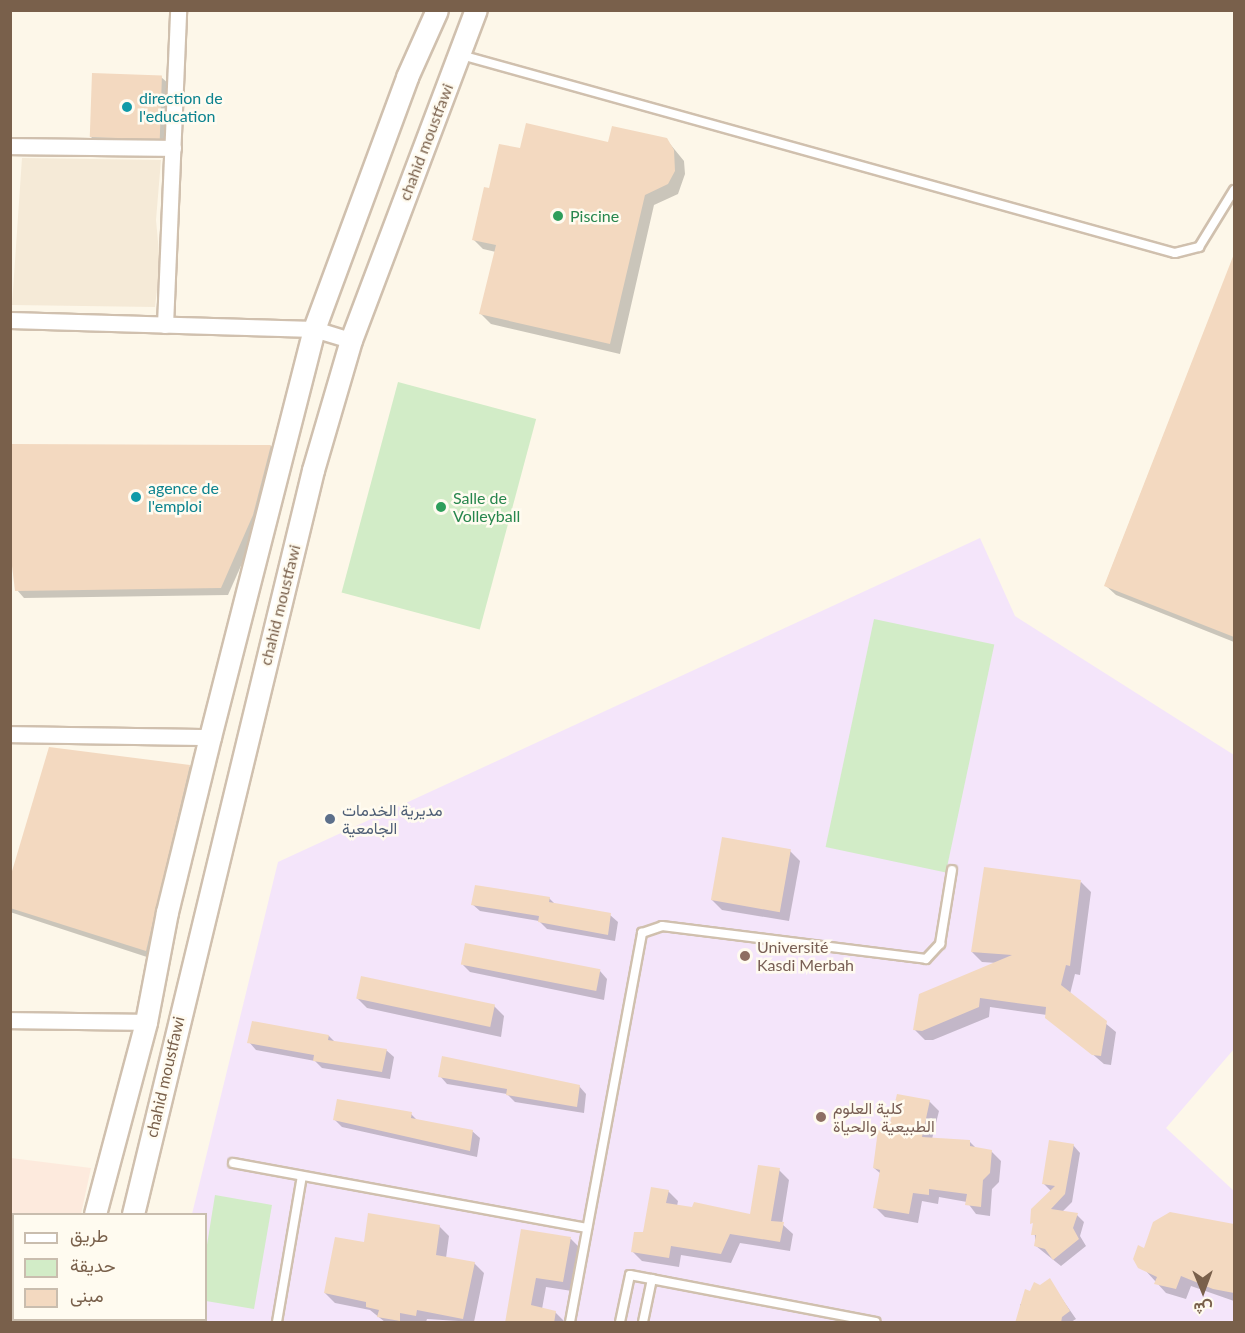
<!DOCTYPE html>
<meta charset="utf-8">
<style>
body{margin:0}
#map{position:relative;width:1245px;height:1333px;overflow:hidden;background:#fdf7e9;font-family:Lato,Vazirmatn,sans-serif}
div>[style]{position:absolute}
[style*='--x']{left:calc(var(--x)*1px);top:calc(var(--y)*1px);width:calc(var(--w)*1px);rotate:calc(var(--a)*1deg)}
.residential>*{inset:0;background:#f5ead7}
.commercial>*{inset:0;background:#fdeadd}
.education>*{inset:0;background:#f4e5fa}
.green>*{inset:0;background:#d2ecc7;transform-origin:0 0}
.shadow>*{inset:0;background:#0003}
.building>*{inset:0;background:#f3d9c0;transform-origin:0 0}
.roads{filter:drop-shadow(2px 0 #d0c0ae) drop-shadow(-2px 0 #d0c0ae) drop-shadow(0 2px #d0c0ae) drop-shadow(0 -2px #d0c0ae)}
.lane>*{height:8px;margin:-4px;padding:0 4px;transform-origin:4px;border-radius:4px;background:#fff}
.street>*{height:15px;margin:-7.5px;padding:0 7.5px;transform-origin:7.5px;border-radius:7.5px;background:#fff}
.secondary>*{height:21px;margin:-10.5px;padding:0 10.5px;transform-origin:10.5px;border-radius:10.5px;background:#fff}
.dots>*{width:16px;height:16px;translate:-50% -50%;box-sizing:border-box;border:3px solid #fffbf0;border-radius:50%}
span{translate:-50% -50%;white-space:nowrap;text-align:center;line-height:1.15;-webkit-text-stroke:5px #fffbf0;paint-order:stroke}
.culture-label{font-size:16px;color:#0d838f}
.left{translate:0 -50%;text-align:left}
.street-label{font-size:16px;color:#79604b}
.leisure-label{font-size:16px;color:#27864d}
.service-label{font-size:16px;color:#4e5e75}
.education-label{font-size:16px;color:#785e54}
.frame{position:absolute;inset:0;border:12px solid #79604b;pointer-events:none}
.legend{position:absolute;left:12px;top:1213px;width:195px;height:108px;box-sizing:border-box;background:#fffbf0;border:2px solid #c9bdae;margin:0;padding:8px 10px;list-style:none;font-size:18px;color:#79604b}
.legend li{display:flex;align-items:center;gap:12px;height:30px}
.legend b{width:30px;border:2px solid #c9bdae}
.north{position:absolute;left:1173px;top:1261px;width:60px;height:60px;-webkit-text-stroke:4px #fffbf0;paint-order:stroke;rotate:179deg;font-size:16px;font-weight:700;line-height:24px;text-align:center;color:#79604b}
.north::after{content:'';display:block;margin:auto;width:21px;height:27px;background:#79604b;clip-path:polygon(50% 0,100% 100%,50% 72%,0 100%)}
</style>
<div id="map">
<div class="residential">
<div style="clip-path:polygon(22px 158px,161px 160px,156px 220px,160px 263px,155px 307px,12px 305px)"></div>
</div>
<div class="commercial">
<div style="clip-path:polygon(11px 1158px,91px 1168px,81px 1214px,14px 1214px,13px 1251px)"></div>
</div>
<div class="education">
<div style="clip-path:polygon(980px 538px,1015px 616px,1234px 755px,1234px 1049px,1166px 1128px,1234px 1191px,1234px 1322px,165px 1322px,206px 1320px,206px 1214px,192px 1214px,278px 862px)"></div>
</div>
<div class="green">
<div style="left:398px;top:382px;width:143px;height:218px;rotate:15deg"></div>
<div style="left:874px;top:619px;width:123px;height:233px;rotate:12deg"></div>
<div style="clip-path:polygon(215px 1195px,272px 1205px,254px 1309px,206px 1301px,206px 1251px)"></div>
</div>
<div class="shadow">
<div style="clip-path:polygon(161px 77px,169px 84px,170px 145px,98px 144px,91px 137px)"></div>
<div style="clip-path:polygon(666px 139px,684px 161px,685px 174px,678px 194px,654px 205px,620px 354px,491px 324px,481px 314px,496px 252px,483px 249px,473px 239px,490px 190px,522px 150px)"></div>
<div style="clip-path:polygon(1234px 256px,1234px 642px,1116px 595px,1105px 585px)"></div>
<div style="clip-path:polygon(10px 445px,271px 446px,278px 453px,260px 523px,228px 595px,24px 598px,17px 590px)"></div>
<div style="clip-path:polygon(189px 766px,199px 776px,156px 960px,10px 912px,10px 884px)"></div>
<div style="clip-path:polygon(790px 851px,800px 861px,789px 921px,722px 910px,712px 900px)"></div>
<div style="clip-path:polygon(1081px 882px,1091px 892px,1080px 975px,1075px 974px,1070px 994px,1116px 1032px,1111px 1065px,1104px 1064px,1047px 1015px,990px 1007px,989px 1017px,933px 1040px,925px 1040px,915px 1030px,997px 963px,982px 962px,972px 952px)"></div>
<div style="clip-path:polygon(549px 898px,556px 905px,610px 915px,618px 922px,615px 941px,547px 929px,539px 921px,480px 911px,472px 904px)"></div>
<div style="clip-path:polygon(463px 965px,600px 971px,607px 979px,604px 1000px,470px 972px)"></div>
<div style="clip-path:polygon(357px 998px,494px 1006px,504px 1016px,501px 1037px,367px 1008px)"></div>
<div style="clip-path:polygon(329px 1036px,335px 1042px,386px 1050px,394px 1057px,390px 1079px,322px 1068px,315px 1061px,256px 1050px,249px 1042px)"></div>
<div style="clip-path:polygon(440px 1076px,579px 1086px,586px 1094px,584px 1113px,515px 1102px,507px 1094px,447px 1084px)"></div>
<div style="clip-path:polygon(929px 1101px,939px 1111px,932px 1139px,970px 1142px,977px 1149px,991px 1151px,1001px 1161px,999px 1182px,992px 1189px,990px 1216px,976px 1214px,967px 1202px,939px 1197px,938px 1204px,922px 1201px,918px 1223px,885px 1217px,875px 1207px,881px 1174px,874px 1168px,890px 1133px)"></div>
<div style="clip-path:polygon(411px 1114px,418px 1121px,472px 1131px,480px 1138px,477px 1157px,342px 1127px,335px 1120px)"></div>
<div style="clip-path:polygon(1073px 1145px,1080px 1153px,1072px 1202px,1062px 1212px,1077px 1215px,1084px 1222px,1080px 1236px,1086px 1246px,1061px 1266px,1036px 1246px,1032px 1210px,1051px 1191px,1043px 1183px)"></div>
<div style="clip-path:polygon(779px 1170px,789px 1180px,782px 1224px,793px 1234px,790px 1251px,740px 1243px,731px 1263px,681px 1255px,679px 1267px,642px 1261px,632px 1251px,668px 1191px,678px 1201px,677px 1206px,751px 1216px)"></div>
<div style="clip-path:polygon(1230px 1224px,1234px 1226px,1234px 1301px,1191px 1286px,1186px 1299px,1166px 1293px,1135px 1259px,1145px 1250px)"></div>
<div style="clip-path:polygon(439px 1226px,449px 1236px,446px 1258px,474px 1263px,484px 1273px,474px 1322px,427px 1319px,426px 1322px,385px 1322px,370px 1310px,335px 1303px,325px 1293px,366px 1244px)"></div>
<div style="clip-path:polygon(523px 1231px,571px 1239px,581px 1249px,572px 1291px,546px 1287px,542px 1309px,555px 1312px,565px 1322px,507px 1322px)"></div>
<div style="clip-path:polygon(1049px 1280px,1076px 1319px,1071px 1322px,1020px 1322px,1020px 1304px,1025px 1306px,1031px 1292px)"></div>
</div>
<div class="building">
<div style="left:92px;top:73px;width:70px;height:64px;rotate:2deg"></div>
<div style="clip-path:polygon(526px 123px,608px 142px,612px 126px,667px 138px,674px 150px,675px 171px,668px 184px,645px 195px,610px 344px,479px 314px,496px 245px,472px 240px,484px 187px,489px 188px,499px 144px,520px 148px)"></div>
<div style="clip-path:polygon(1234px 254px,1234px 637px,1104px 586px)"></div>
<div style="clip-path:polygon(10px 444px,271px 445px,253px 515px,221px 588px,15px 591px,10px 549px)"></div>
<div style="clip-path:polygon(49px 747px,190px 765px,146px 951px,10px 908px,10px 878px)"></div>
<div style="left:722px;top:837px;width:70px;height:64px;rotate:10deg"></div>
<div style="clip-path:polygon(984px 867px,1081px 880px,1070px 966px,1066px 965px,1061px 985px,1107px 1021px,1101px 1056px,1092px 1055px,1045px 1018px,1046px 1007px,980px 998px,979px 1007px,922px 1031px,913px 1030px,919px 994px,1012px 955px,971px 952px)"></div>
<div style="clip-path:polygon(475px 885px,550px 897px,549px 902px,611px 913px,608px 935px,538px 922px,539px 916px,471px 905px)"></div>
<div style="left:465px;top:943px;width:138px;height:22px;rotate:11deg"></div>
<div style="left:361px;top:976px;width:137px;height:23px;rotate:12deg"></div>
<div style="clip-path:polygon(252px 1021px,329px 1035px,328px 1040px,387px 1049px,382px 1072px,313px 1061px,314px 1055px,247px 1043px)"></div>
<div style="clip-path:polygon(442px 1056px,580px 1085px,577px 1107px,506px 1095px,507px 1089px,438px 1077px)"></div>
<div style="clip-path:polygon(897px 1094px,930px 1100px,922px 1137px,970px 1140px,970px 1146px,992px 1150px,990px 1173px,983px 1180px,981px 1207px,965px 1205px,967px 1194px,929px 1189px,929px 1195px,913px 1193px,909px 1214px,873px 1208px,880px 1170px,873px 1168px,878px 1130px,888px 1131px)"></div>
<div style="clip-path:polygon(337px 1099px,412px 1112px,411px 1118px,473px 1130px,470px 1151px,333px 1120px)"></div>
<div style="clip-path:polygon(1049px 1140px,1074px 1144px,1065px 1194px,1051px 1209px,1078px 1213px,1073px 1228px,1079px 1239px,1053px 1260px,1045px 1249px,1034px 1246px,1036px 1235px,1031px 1235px,1033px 1223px,1030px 1224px,1031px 1209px,1055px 1186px,1042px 1184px)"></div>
<div style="clip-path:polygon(758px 1165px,780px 1168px,771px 1221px,784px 1222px,780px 1242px,730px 1234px,721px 1254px,671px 1246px,669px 1258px,631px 1252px,634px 1232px,643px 1232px,651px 1187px,669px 1190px,666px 1203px,692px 1207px,694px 1202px,750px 1214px)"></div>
<div style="clip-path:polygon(1170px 1212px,1234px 1224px,1234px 1293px,1213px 1289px,1181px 1276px,1176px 1289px,1154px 1284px,1157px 1277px,1138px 1268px,1133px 1259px,1138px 1245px,1144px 1248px,1153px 1222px)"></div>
<div style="clip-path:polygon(368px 1213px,440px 1225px,436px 1255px,475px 1262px,463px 1319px,417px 1310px,416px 1316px,400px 1313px,400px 1321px,377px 1317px,379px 1310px,366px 1307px,366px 1302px,324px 1293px,335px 1237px,364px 1242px)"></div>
<div style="clip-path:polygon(521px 1229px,571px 1237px,563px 1282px,536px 1278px,531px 1305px,556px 1311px,554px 1323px,505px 1323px)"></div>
<div style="clip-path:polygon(1050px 1278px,1070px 1311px,1062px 1317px,1061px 1323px,1015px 1323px,1025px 1289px,1030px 1291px,1034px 1282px,1040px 1285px)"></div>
</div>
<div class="roads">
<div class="lane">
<div style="--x:461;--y:55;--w:741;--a:15.5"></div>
<div style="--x:1175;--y:253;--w:25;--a:-14"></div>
<div style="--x:1199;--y:247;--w:67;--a:-58.4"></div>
<div style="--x:233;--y:1163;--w:360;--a:10.4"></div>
<div style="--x:277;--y:1322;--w:148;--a:-80.3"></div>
<div style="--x:570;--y:1322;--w:396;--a:-79.5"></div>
<div style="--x:642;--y:933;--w:21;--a:-19"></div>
<div style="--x:662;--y:926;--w:266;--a:7.1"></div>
<div style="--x:926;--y:959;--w:21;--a:-47"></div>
<div style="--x:940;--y:944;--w:75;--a:-80.8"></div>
<div style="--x:620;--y:1322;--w:48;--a:-78"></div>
<div style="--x:630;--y:1275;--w:250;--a:10.8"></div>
<div style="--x:643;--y:1322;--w:44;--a:-78.2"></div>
</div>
<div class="street">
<div style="--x:10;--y:146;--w:163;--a:0.7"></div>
<div style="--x:10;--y:320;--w:304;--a:1.7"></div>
<div style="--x:314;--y:329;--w:39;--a:17"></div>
<div style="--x:165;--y:325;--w:315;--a:-87.6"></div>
<div style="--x:10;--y:734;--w:200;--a:0.9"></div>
<div style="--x:10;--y:1020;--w:136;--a:0.8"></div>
</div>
<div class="secondary">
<div style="--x:95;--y:1214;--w:199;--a:-75.1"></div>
<div style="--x:146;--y:1022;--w:112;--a:-79.2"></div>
<div style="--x:167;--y:912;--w:180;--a:-76.2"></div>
<div style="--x:210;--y:737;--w:421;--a:-75.7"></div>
<div style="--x:314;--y:329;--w:269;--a:-69.7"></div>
<div style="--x:407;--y:77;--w:73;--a:-65.9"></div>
<div style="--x:133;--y:1214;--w:765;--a:-76.4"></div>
<div style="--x:313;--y:470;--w:135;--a:-73.7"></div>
<div style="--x:351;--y:340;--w:353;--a:-69.3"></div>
<div style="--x:70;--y:1322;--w:2;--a:-90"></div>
<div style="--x:110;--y:1322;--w:2;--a:-63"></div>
</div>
</div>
<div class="dots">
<div style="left:127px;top:107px;background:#0f9aa8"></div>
<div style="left:558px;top:216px;background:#2e9e5b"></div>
<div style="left:136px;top:497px;background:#0f9aa8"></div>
<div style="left:441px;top:507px;background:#2e9e5b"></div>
<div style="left:330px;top:819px;background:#5c6f8a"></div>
<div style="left:745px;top:956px;background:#8d6e63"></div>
<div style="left:821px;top:1117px;background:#8d6e63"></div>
</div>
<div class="culture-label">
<span class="left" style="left:139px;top:107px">direction de<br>l'education</span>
<span class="left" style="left:148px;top:497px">agence de<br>l'emploi</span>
</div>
<div class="street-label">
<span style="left:426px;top:142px;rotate:-69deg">chahid moustfawi</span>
<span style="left:280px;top:605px;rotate:-76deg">chahid moustfawi</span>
<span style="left:165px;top:1077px;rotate:-77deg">chahid moustfawi</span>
</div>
<div class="leisure-label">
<span class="left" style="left:570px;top:216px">Piscine</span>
<span class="left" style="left:453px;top:507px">Salle de<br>Volleyball</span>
</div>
<div class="service-label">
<span class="left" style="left:342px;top:819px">مديرية الخدمات<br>الجامعية</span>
</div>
<div class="education-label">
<span class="left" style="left:757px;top:956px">Université<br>Kasdi Merbah</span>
<span class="left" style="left:833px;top:1117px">كلية العلوم<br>الطبيعية والحياة</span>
</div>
<div class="frame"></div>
<ul class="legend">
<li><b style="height:8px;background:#fff"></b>طريق</li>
<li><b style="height:16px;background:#d2ecc7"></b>حديقة</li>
<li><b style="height:16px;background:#f3d9c0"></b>مبنى</li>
</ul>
<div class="north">ش</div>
</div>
